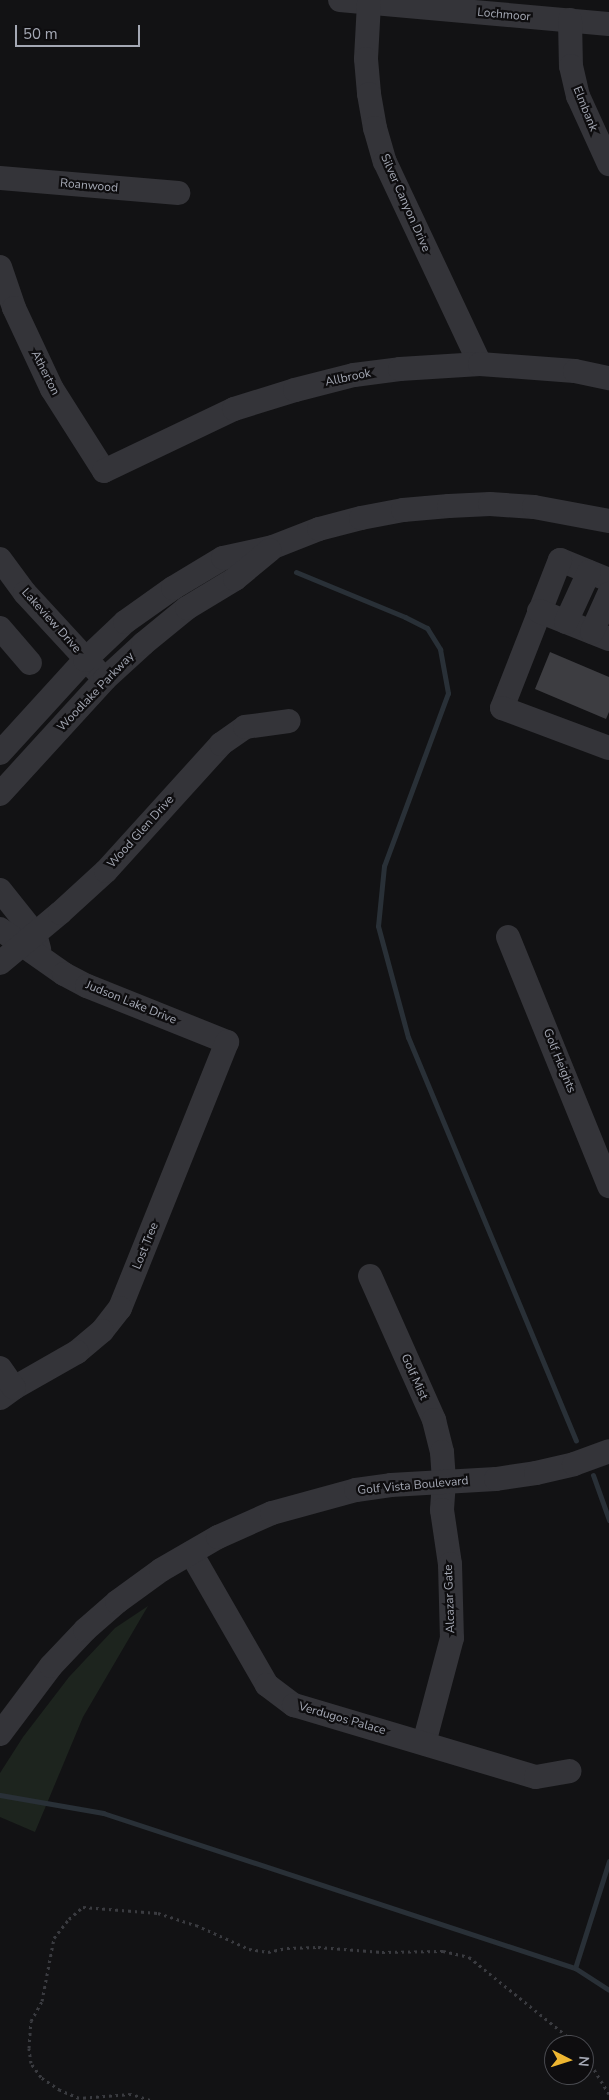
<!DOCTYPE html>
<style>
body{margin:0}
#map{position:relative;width:609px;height:2100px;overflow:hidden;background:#121214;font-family:"Nunito Sans",sans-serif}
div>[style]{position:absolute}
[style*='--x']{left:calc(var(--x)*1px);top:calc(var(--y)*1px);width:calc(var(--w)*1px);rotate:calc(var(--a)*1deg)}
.green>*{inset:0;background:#1d241e}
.stream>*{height:5px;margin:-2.5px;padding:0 2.5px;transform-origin:2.5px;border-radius:2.5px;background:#293037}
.building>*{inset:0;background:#3d3d41}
.path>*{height:3px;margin-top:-1.5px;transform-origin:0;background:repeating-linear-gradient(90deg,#3a3b40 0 2.5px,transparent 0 6.5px)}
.minor>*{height:24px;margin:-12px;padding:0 12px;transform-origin:12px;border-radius:12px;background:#343439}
span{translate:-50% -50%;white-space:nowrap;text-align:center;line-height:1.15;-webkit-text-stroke:4.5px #0e0d0f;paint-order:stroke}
.street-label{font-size:12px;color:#a4a8b4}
.north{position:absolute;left:544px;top:2035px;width:50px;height:50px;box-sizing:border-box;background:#0e0d0f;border:1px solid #4a4b51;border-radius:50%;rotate:95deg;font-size:14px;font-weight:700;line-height:20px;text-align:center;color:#a4a8b4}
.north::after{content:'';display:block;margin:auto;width:18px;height:22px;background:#eeb631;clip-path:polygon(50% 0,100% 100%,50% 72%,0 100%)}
.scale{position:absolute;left:15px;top:25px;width:125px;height:22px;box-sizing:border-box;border:2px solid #a4a8b4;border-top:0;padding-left:6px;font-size:15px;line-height:18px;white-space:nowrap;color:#a4a8b4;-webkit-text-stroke:4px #0e0d0f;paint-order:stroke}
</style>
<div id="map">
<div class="green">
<div style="clip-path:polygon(148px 1606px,83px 1717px,35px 1832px,0 1817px,0 1773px,23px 1737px,69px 1677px,115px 1628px)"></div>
</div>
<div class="stream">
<div style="--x:296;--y:572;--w:118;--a:22.4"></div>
<div style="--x:405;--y:617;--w:25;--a:27"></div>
<div style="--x:427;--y:628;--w:25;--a:58"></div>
<div style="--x:440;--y:649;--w:45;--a:79.7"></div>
<div style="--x:448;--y:693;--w:184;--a:110.3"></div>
<div style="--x:384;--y:866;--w:60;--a:95.7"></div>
<div style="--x:378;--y:926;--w:115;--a:74.9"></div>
<div style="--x:408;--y:1037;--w:437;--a:67.4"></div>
<div style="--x:593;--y:1475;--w:48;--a:70.4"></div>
<div style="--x:0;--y:1795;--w:105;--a:9.9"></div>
<div style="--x:103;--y:1813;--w:497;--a:18.2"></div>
<div style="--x:609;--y:1861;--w:112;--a:107.6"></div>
<div style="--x:575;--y:1968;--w:40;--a:32.9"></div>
</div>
<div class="building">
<div style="clip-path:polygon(550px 652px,609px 677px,609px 712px,606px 719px,535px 689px)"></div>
</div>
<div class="path">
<div style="--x:584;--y:2053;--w:48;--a:58.6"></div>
<div style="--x:150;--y:2100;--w:20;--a:-162"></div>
<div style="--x:131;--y:2094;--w:52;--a:175.6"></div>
<div style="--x:79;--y:2098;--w:21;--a:-157"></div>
<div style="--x:60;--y:2090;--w:23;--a:-146"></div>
<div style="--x:41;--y:2077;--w:17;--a:-126"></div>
<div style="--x:31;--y:2063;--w:15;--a:-98"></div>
<div style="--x:29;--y:2048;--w:27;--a:-86"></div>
<div style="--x:31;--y:2021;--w:23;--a:-61"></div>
<div style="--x:42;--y:2001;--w:64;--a:-79.2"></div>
<div style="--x:54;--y:1938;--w:24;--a:-52"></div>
<div style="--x:69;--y:1919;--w:18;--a:-41"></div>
<div style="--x:83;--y:1907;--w:75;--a:4.6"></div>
<div style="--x:158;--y:1913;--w:40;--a:18"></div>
<div style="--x:196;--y:1925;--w:58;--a:24.4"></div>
<div style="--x:249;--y:1949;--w:19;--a:9"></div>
<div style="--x:268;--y:1952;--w:19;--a:-12"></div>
<div style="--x:287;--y:1948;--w:31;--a:-2"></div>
<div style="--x:318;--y:1947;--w:64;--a:4.5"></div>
<div style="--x:382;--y:1952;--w:61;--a:-0.9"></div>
<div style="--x:443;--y:1951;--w:27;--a:13"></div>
<div style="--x:469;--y:1957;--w:140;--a:38.9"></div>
</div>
<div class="minor">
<div style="--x:340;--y:0;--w:270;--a:5.1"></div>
<div style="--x:369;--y:3;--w:56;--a:93.1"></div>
<div style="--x:366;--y:59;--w:35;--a:85"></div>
<div style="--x:369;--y:94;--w:35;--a:80"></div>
<div style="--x:375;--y:128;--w:35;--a:74"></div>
<div style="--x:385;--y:162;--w:223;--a:64.8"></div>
<div style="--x:570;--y:20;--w:46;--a:88.8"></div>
<div style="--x:571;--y:66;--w:31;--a:77"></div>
<div style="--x:578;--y:96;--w:75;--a:65.5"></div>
<div style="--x:0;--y:178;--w:179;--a:4.8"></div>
<div style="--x:0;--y:267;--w:43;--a:71.1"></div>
<div style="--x:14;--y:308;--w:89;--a:64.9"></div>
<div style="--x:52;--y:389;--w:97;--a:57.6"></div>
<div style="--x:104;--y:471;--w:144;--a:-25.5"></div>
<div style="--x:234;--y:409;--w:64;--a:-17.3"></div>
<div style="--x:295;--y:390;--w:61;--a:-14.3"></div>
<div style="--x:354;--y:375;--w:46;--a:-7.4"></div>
<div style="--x:400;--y:369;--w:80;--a:-3.6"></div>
<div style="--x:480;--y:364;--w:95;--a:4.2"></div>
<div style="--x:575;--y:371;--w:35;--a:12"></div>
<div style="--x:0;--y:559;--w:42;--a:53.7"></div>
<div style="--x:25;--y:593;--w:106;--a:47.3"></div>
<div style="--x:609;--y:580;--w:53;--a:-157.8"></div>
<div style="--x:560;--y:560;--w:159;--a:111.4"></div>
<div style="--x:502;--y:708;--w:114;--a:20.5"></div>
<div style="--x:539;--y:611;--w:75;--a:21.8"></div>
<div style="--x:566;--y:622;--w:55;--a:-65.3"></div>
<div style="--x:0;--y:628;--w:46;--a:49.4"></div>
<div style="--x:592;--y:632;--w:42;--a:-65.9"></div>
<div style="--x:0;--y:753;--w:126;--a:-47.6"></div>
<div style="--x:85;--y:660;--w:55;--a:-43.5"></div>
<div style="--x:125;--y:622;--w:59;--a:-35.3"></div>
<div style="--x:173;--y:588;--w:58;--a:-31"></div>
<div style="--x:223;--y:558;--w:51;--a:-12.4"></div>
<div style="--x:273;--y:547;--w:49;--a:-21.4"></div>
<div style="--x:319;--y:529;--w:43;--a:-14.7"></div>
<div style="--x:361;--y:518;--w:43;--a:-10.8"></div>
<div style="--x:403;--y:510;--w:46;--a:-5"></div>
<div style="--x:449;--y:506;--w:41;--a:-2.8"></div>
<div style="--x:490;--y:504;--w:44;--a:3.9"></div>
<div style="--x:534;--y:507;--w:76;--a:10.6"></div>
<div style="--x:0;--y:794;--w:156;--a:-47.6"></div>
<div style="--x:105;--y:679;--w:52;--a:-42.6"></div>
<div style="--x:143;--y:644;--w:57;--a:-39.3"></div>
<div style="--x:187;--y:608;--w:56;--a:-31.1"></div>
<div style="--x:235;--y:579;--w:45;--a:-39.6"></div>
<div style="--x:0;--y:890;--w:56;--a:51.5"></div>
<div style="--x:35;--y:934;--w:16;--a:75"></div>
<div style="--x:0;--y:929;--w:78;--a:35.1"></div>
<div style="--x:64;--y:974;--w:26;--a:28"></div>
<div style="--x:87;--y:986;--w:151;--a:21.8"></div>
<div style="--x:227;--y:1042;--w:287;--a:111.9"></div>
<div style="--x:120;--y:1308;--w:29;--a:128"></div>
<div style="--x:102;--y:1331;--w:33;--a:140"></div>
<div style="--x:77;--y:1352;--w:73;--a:150.3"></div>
<div style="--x:14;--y:1388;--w:17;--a:144"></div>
<div style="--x:508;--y:937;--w:269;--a:67.9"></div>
<div style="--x:0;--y:963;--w:78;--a:-39.8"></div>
<div style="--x:60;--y:913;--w:62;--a:-42.4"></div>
<div style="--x:106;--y:871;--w:171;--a:-47.8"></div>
<div style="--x:221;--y:744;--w:29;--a:-35"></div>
<div style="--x:245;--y:727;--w:44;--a:-7.8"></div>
<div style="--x:370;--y:1276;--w:158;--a:66"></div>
<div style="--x:434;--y:1420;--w:33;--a:76"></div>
<div style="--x:442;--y:1452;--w:29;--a:86"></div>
<div style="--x:444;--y:1481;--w:29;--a:94"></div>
<div style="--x:442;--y:1510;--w:55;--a:81.6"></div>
<div style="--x:450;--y:1564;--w:74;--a:88.5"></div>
<div style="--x:452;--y:1638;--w:109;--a:104.9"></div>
<div style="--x:0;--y:1368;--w:24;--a:55"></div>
<div style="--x:191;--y:1553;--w:152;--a:60.1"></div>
<div style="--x:267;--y:1685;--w:34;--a:37"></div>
<div style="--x:294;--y:1705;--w:252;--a:16.6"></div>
<div style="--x:536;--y:1777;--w:34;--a:-10"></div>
<div style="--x:0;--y:1734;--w:85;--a:-53.1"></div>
<div style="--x:51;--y:1666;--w:50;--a:-46.6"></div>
<div style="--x:85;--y:1630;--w:43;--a:-41.2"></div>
<div style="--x:117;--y:1602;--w:54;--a:-36"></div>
<div style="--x:161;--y:1570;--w:66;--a:-30.1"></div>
<div style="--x:218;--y:1537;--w:59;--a:-24"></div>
<div style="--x:272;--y:1513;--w:87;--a:-15.3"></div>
<div style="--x:356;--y:1490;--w:35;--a:-8"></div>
<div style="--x:391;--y:1485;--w:105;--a:-3.3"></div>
<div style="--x:496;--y:1479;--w:40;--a:-8.5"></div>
<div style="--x:536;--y:1473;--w:39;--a:-13"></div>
<div style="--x:574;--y:1464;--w:37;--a:-20"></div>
</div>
<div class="street-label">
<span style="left:504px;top:15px;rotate:5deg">Lochmoor</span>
<span style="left:585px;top:109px;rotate:68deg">Elmbank</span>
<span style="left:89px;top:186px;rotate:5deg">Roanwood</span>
<span style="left:405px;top:203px;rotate:66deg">Silver Canyon Drive</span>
<span style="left:45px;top:373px;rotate:63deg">Atherton</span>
<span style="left:348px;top:378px;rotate:-12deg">Allbrook</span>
<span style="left:51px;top:621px;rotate:48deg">Lakeview Drive</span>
<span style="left:96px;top:692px;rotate:-46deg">Woodlake Parkway</span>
<span style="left:141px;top:832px;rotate:-48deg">Wood Glen Drive</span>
<span style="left:131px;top:1003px;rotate:22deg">Judson Lake Drive</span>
<span style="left:559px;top:1061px;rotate:68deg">Golf Heights</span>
<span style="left:146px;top:1246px;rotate:-68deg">Lost Tree</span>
<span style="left:414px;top:1377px;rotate:66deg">Golf Mist</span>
<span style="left:413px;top:1486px;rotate:-5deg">Golf Vista Boulevard</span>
<span style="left:450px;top:1599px;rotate:-92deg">Alcazar Gate</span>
<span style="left:342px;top:1719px;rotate:16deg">Verdugos Palace</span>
</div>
<div class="north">N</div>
<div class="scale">50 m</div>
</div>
